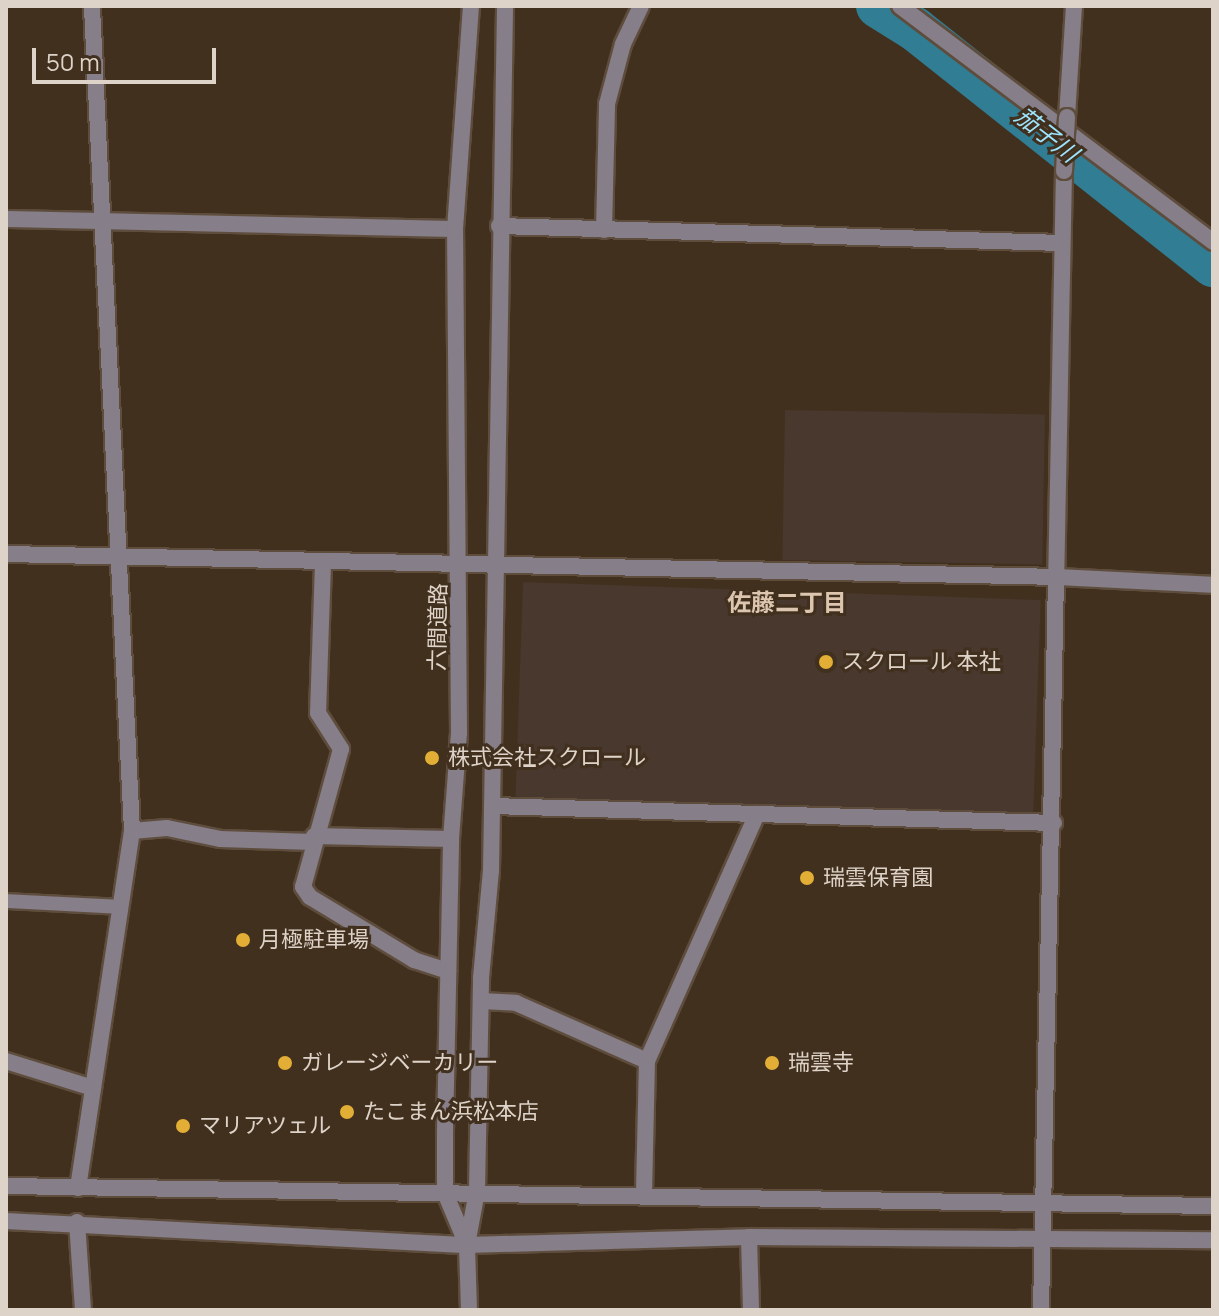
<!DOCTYPE html>
<meta charset="utf-8">
<style>
body{margin:0}
#map{position:relative;width:1219px;height:1316px;overflow:hidden;background:#42301f;font-family:Manrope,"Noto Sans JP",sans-serif}
div>[style]{position:absolute}
[style*='--x']{left:calc(var(--x)*1px);top:calc(var(--y)*1px);width:calc(var(--w)*1px);rotate:calc(var(--a)*1deg)}
.commercial>*{inset:0;background:#48382d;transform-origin:0 0}
.river>*{height:44px;margin:-22px;padding:0 22px;transform-origin:22px;border-radius:22px;background:#307d94}
.roads{filter:drop-shadow(2px 0 #5e4d3d) drop-shadow(-2px 0 #5e4d3d) drop-shadow(0 2px #5e4d3d) drop-shadow(0 -2px #5e4d3d)}
.service>*{height:14px;margin:-7px;padding:0 7px;transform-origin:7px;border-radius:7px;background:#867e88}
.minor>*{height:16px;margin:-8px;padding:0 8px;transform-origin:8px;border-radius:8px;background:#867e88}
.tertiary>*{height:16px;margin:-8px;padding:0 8px;transform-origin:8px;border-radius:8px;background:#867e88}
.bridges{filter:drop-shadow(2px 0 #5e4d3d) drop-shadow(-2px 0 #5e4d3d) drop-shadow(0 2px #5e4d3d) drop-shadow(0 -2px #5e4d3d)}
.minor-bridge>*{height:16px;margin:-8px;padding:0 8px;transform-origin:8px;border-radius:8px;background:#867e88}
.dots>*{width:22px;height:22px;translate:-50% -50%;box-sizing:border-box;border:4px solid #42301f;border-radius:50%}
span{translate:-50% -50%;white-space:nowrap;text-align:center;line-height:1.15;-webkit-text-stroke:6px #42301f;paint-order:stroke}
.street-label{font-size:22px;color:#ded3c8}
.poi-label{font-size:22px;color:#ded3c8}
.left{translate:0 -50%;text-align:left}
.water-label{font-size:24px;color:#9ce5fe;font-style:italic}
.neighbourhood-label{font-size:24px;color:#dcc6b0;font-weight:700}
.frame{position:absolute;inset:0;border:8px solid #ded3c8;pointer-events:none}
.scale{position:absolute;left:32px;top:48px;width:184px;height:36px;box-sizing:border-box;border:4px solid #ded3c8;border-top:0;padding-left:10px;font-size:24px;line-height:28px;white-space:nowrap;color:#ded3c8;-webkit-text-stroke:6px #42301f;paint-order:stroke}
</style>
<div id="map">
<div class="commercial">
<div style="left:785px;top:410px;width:260px;height:150px;rotate:1deg"></div>
<div style="left:523px;top:582px;width:518px;height:215px;rotate:2deg"></div>
</div>
<div class="river">
<div style="--x:878;--y:6;--w:44;--a:31.9"></div>
<div style="--x:915;--y:29;--w:380;--a:38.4"></div>
</div>
<div class="roads">
<div class="service">
<div style="--x:6;--y:901;--w:114;--a:3"></div>
</div>
<div class="minor">
<div style="--x:900;--y:6;--w:392;--a:37"></div>
<div style="--x:1067;--y:117;--w:111;--a:-86.4"></div>
<div style="--x:1064;--y:171;--w:406;--a:91.1"></div>
<div style="--x:1056;--y:577;--w:157;--a:2.9"></div>
<div style="--x:6;--y:219;--w:449;--a:1.3"></div>
<div style="--x:499;--y:226;--w:562;--a:1.73"></div>
<div style="--x:604;--y:230;--w:126;--a:-88.6"></div>
<div style="--x:607;--y:104;--w:62;--a:-75.1"></div>
<div style="--x:623;--y:44;--w:42;--a:-64.7"></div>
<div style="--x:6;--y:554;--w:1050;--a:1.25"></div>
<div style="--x:1056;--y:577;--w:733;--a:91.17"></div>
<div style="--x:323;--y:563;--w:150;--a:91.9"></div>
<div style="--x:318;--y:713;--w:43;--a:57.4"></div>
<div style="--x:341;--y:749;--w:143;--a:105.4"></div>
<div style="--x:303;--y:887;--w:12;--a:55"></div>
<div style="--x:310;--y:897;--w:122;--a:31.2"></div>
<div style="--x:414;--y:960;--w:36;--a:18"></div>
<div style="--x:492;--y:806;--w:562;--a:1.73"></div>
<div style="--x:132;--y:831;--w:35;--a:-5"></div>
<div style="--x:167;--y:828;--w:54;--a:11.7"></div>
<div style="--x:220;--y:839;--w:93;--a:1.8"></div>
<div style="--x:314;--y:836;--w:137;--a:1.3"></div>
<div style="--x:481;--y:1001;--w:35;--a:3"></div>
<div style="--x:516;--y:1003;--w:143;--a:23.9"></div>
<div style="--x:6;--y:1061;--w:91;--a:17.2"></div>
<div style="--x:78;--y:1188;--w:361;--a:-81.4"></div>
<div style="--x:132;--y:831;--w:826;--a:-92.78"></div>
<div style="--x:644;--y:1193;--w:132;--a:-88.7"></div>
<div style="--x:647;--y:1061;--w:270;--a:-66"></div>
<div style="--x:77;--y:1222;--w:88;--a:86.1"></div>
<div style="--x:749;--y:1237;--w:73;--a:88.4"></div>
</div>
<div class="tertiary">
<div style="--x:6;--y:1186;--w:1207;--a:0.95"></div>
<div style="--x:6;--y:1221;--w:462;--a:3"></div>
<div style="--x:467;--y:1245;--w:282;--a:-1.6"></div>
<div style="--x:749;--y:1237;--w:464;--a:0.4"></div>
<div style="--x:467;--y:1245;--w:56;--a:-112.9"></div>
<div style="--x:445;--y:1193;--w:62;--a:-90"></div>
<div style="--x:445;--y:1131;--w:292;--a:-88.8"></div>
<div style="--x:451;--y:839;--w:106;--a:-85.7"></div>
<div style="--x:459;--y:733;--w:504;--a:-90.45"></div>
<div style="--x:455;--y:229;--w:224;--a:-85.9"></div>
<div style="--x:469;--y:1310;--w:65;--a:-91.8"></div>
<div style="--x:467;--y:1245;--w:55;--a:-79.5"></div>
<div style="--x:477;--y:1191;--w:213;--a:-88.9"></div>
<div style="--x:481;--y:978;--w:107;--a:-84.7"></div>
<div style="--x:491;--y:871;--w:865;--a:-89.07"></div>
</div>
</div>
<div class="bridges">
<div class="minor-bridge">
<div style="--x:1064;--y:171;--w:54;--a:-86.8"></div>
</div>
</div>
<div class="dots">
<div style="left:826px;top:662px;background:#e3ae35"></div>
<div style="left:432px;top:758px;background:#e3ae35"></div>
<div style="left:807px;top:878px;background:#e3ae35"></div>
<div style="left:243px;top:940px;background:#e3ae35"></div>
<div style="left:285px;top:1063px;background:#e3ae35"></div>
<div style="left:772px;top:1063px;background:#e3ae35"></div>
<div style="left:347px;top:1112px;background:#e3ae35"></div>
<div style="left:183px;top:1126px;background:#e3ae35"></div>
</div>
<div class="street-label">
<span style="left:438px;top:627px;rotate:-89deg">六間道路</span>
</div>
<div class="poi-label">
<span class="left" style="left:842px;top:662px">スクロール 本社</span>
<span class="left" style="left:448px;top:758px">株式会社スクロール</span>
<span class="left" style="left:823px;top:878px">瑞雲保育園</span>
<span class="left" style="left:259px;top:940px">月極駐車場</span>
<span class="left" style="left:301px;top:1063px">ガレージベーカリー</span>
<span class="left" style="left:788px;top:1063px">瑞雲寺</span>
<span class="left" style="left:363px;top:1112px">たこまん浜松本店</span>
<span class="left" style="left:199px;top:1126px">マリアツェル</span>
</div>
<div class="water-label">
<span style="left:1047px;top:134px;rotate:38deg">茄子川</span>
</div>
<div class="neighbourhood-label">
<span style="left:787px;top:602px">佐藤二丁目</span>
</div>
<div class="frame"></div>
<div class="scale">50 m</div>
</div>
